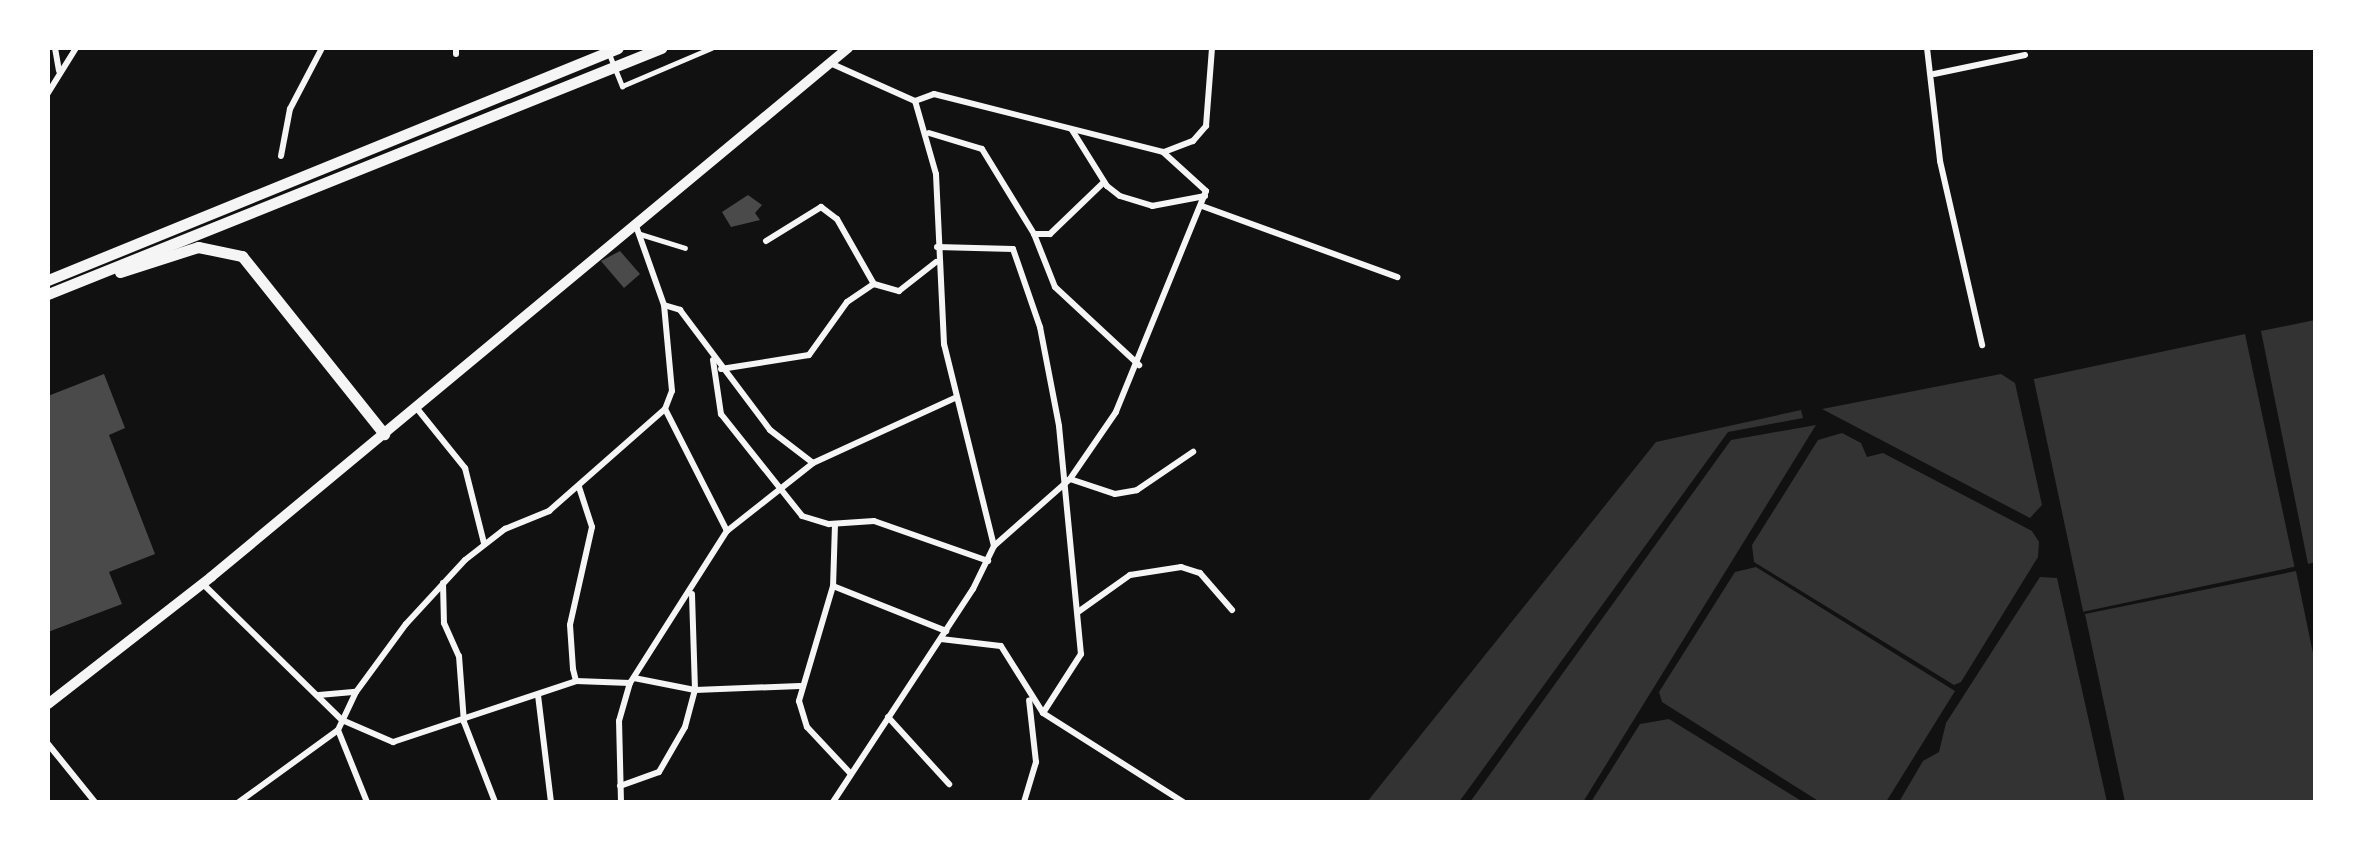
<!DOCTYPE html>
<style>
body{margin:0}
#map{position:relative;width:2363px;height:850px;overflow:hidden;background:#111;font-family:"Sofia Sans Condensed",sans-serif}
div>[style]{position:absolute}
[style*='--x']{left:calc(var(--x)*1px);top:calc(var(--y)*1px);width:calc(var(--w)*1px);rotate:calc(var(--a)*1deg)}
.water>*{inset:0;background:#333;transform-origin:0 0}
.building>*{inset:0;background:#4a4a4a}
.pedestrian>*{height:5px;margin:-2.5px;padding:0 2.5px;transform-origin:2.5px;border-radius:2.5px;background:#f5f5f5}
.minor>*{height:6px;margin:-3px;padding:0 3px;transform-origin:3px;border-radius:3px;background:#f5f5f5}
.secondary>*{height:10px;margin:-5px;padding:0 5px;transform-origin:5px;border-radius:5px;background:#f5f5f5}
.trunk>*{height:11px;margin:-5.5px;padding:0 5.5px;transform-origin:5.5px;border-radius:5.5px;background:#f5f5f5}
span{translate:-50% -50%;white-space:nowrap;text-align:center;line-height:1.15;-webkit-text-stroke:10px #fff;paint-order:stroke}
.frame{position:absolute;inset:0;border:50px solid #fff;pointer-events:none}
</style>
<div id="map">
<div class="water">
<div style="clip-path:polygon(2315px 320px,2316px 562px,2308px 564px,2261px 331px)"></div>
<div style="left:2245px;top:334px;width:238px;height:216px;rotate:78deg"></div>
<div style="clip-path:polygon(2001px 374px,2015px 383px,2042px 505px,2030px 518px,1822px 409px)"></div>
<div style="clip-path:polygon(1801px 410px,1803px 418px,1728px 432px,1459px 802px,1367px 802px,1656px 442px)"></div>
<div style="clip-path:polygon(1816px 425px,1583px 802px,1470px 802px,1731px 440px)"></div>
<div style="clip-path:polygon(1842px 433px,1861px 443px,1867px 457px,1883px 453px,2032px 531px,2039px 542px,2038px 557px,1961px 682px,1954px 685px,1754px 562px,1752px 545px,1818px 440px)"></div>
<div style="clip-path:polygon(1756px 567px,1955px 691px,1886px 802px,1820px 802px,1662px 702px,1659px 692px,1735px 572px)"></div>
<div style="clip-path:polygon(2296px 571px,2315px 663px,2315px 802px,2125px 802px,2085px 614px)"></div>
<div style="clip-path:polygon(2040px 577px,2057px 578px,2107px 802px,1899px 802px,1923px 761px,1939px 752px,1946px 723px)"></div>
<div style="clip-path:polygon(1669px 719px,1803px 802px,1591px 802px,1640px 724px)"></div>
</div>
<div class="building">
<div style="clip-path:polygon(748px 195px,762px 205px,755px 213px,760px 220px,731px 227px,722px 212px)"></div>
<div style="clip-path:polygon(620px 251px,640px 274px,624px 288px,601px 261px)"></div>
<div style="clip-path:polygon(104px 374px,125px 428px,109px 435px,155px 554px,109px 572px,122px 604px,48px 632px,48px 396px)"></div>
</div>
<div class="pedestrian">
<div style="--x:609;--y:54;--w:35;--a:68"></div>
<div style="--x:622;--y:86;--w:97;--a:-23.1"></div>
<div style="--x:640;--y:234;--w:47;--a:17.3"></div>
</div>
<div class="minor">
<div style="--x:55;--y:48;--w:23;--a:80"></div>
<div style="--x:1927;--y:48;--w:114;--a:83.4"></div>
<div style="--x:1940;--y:161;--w:189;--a:77.1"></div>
<div style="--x:456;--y:54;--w:6;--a:-90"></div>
<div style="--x:830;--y:63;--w:93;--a:24.1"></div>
<div style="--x:915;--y:101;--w:20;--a:-20"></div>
<div style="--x:934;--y:94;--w:236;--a:14.2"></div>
<div style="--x:1163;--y:152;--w:58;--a:42.2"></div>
<div style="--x:1206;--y:191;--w:239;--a:112.2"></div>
<div style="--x:1116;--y:412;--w:81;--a:124.5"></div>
<div style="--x:1070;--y:479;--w:101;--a:138.6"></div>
<div style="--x:1934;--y:74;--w:93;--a:-11.8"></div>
<div style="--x:48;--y:93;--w:53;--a:-58.1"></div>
<div style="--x:1072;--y:130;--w:66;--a:58"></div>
<div style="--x:1107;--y:186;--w:16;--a:38"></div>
<div style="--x:1120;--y:196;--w:34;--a:17"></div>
<div style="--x:1152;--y:206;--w:54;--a:-10.7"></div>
<div style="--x:929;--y:133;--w:55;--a:16.8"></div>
<div style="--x:982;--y:149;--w:100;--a:58.5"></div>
<div style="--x:1034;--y:234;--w:57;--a:68.4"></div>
<div style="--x:1055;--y:287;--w:115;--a:42.9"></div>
<div style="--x:1164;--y:152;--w:31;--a:-21"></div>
<div style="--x:1193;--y:141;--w:20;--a:-49"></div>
<div style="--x:1206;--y:126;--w:78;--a:-85.6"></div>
<div style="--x:281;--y:156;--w:48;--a:-79.2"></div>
<div style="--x:290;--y:109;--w:69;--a:-62.3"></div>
<div style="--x:1202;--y:206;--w:208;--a:20"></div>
<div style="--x:1034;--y:234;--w:16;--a:0"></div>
<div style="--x:1050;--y:234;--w:75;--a:-43.9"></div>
<div style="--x:766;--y:241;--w:65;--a:-31.7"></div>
<div style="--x:821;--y:207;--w:20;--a:37"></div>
<div style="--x:837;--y:219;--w:75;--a:60.4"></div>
<div style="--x:874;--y:284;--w:26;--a:16"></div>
<div style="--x:899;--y:291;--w:47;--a:-38.1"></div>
<div style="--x:937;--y:247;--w:76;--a:1.5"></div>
<div style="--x:1013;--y:249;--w:83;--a:70.9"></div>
<div style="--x:1040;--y:327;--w:101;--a:79.1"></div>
<div style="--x:1059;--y:426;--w:229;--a:84.5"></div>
<div style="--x:1081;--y:654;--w:70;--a:122.8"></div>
<div style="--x:664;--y:305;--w:17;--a:17"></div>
<div style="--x:680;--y:310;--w:150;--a:53.1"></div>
<div style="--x:770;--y:430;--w:54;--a:37.5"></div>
<div style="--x:713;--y:360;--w:55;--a:81.6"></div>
<div style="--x:721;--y:414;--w:130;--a:51.5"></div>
<div style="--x:802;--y:516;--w:28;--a:17"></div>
<div style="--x:829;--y:524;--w:45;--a:-3.8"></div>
<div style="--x:874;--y:521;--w:121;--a:19.3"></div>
<div style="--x:721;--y:369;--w:89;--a:-9"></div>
<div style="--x:809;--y:355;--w:65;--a:-54.4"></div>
<div style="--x:847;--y:302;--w:32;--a:-34"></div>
<div style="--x:415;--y:406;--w:80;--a:51.1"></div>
<div style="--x:465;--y:468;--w:77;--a:75.8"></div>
<div style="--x:1070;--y:479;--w:47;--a:18.4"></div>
<div style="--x:1115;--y:494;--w:22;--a:-10"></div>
<div style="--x:1137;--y:490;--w:68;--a:-34.2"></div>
<div style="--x:579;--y:487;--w:42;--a:72"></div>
<div style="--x:592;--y:527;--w:100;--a:102.7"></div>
<div style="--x:570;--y:625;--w:44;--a:86.1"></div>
<div style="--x:573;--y:669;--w:12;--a:76"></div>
<div style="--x:576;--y:681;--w:54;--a:2.1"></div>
<div style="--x:835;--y:524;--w:62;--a:91.8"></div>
<div style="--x:833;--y:586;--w:120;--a:106.5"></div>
<div style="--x:799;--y:701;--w:27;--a:73"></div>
<div style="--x:807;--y:727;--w:63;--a:46.9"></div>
<div style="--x:727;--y:531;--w:110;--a:-38.3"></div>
<div style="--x:813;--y:463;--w:156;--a:-24.6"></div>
<div style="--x:443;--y:583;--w:40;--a:88.6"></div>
<div style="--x:444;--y:623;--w:36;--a:66"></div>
<div style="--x:459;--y:656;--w:66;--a:85.7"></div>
<div style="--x:464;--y:722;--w:86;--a:68.8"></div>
<div style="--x:203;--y:584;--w:194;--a:44.4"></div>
<div style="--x:342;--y:720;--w:56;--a:23.3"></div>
<div style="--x:393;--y:742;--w:193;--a:-18.4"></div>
<div style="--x:833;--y:586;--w:122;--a:21.7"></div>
<div style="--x:1078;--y:612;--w:64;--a:-35.4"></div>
<div style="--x:1130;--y:575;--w:52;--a:-8.9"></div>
<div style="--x:1181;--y:567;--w:20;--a:18"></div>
<div style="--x:1200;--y:573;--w:49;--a:49.1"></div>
<div style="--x:941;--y:639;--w:60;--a:6.7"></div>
<div style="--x:1001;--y:646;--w:79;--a:57.9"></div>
<div style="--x:1043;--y:713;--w:166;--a:32.4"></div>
<div style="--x:634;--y:678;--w:62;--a:11.1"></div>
<div style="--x:695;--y:690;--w:105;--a:-2.2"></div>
<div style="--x:319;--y:695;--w:37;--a:-5"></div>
<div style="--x:538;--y:695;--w:108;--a:83.1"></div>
<div style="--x:888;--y:717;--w:91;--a:47.7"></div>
<div style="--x:338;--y:730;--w:78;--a:68.1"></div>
<div style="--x:48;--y:744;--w:75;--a:51"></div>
<div style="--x:620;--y:786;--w:41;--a:-19.7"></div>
<div style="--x:659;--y:772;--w:52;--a:-60"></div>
<div style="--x:685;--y:727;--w:38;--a:-75"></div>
<div style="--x:695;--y:690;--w:96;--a:-91.8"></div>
<div style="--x:239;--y:802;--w:122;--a:-36"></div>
<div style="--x:338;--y:730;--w:42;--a:-64.7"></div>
<div style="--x:356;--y:692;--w:84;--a:-53.7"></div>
<div style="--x:406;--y:624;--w:87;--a:-47.3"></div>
<div style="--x:465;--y:560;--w:51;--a:-37.8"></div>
<div style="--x:505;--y:529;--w:48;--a:-22.2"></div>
<div style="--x:549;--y:511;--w:154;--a:-41.3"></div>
<div style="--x:665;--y:409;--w:19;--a:-69"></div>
<div style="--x:672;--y:391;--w:86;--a:-95.3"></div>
<div style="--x:664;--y:305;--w:87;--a:-109.5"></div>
<div style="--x:621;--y:802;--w:81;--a:-91.4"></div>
<div style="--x:619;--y:721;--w:40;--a:-74"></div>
<div style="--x:630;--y:683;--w:180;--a:-57.5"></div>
<div style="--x:727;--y:531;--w:137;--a:-116.9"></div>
<div style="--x:833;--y:802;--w:255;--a:-56.7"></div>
<div style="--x:973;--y:589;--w:48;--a:-64"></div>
<div style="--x:994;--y:546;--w:208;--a:-103.9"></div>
<div style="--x:944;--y:344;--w:170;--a:-92.7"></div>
<div style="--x:936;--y:174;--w:76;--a:-106"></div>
<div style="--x:1024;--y:802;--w:42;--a:-73.3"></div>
<div style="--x:1036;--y:762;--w:62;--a:-96.4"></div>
</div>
<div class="secondary">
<div style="--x:48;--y:704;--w:207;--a:-37.9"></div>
<div style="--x:211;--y:577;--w:828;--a:-39.71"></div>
</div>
<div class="trunk">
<div style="--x:120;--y:272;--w:82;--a:-17.8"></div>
<div style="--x:198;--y:247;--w:45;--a:11.6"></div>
<div style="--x:242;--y:256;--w:228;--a:51.4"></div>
<div style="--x:48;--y:280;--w:615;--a:-22.15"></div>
<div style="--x:48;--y:294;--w:661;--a:-21.87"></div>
</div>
<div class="frame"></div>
</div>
